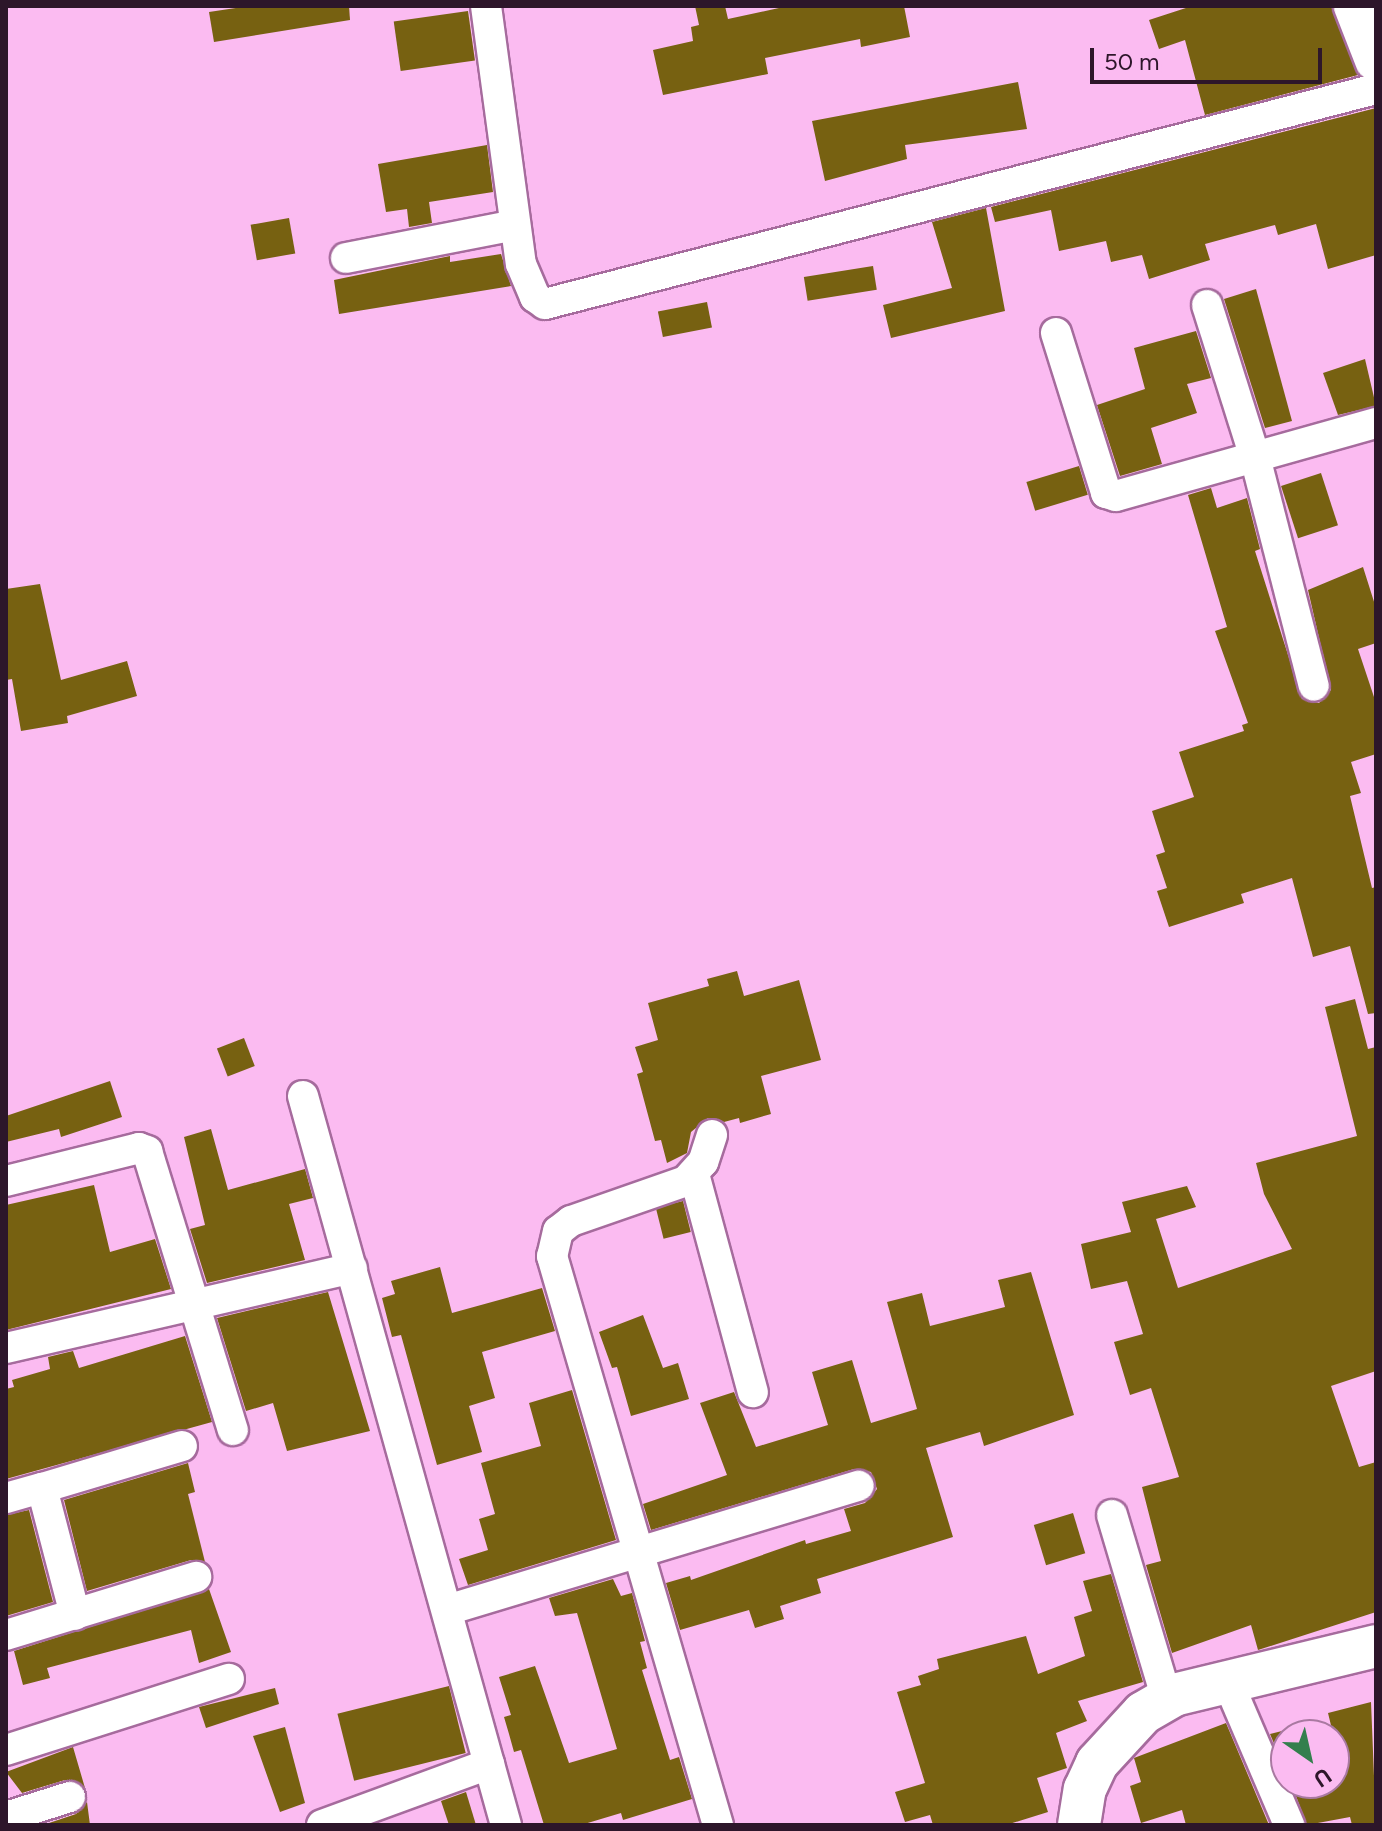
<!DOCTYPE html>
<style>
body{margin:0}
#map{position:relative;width:1382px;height:1831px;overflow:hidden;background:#fbbbf1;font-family:Figtree,sans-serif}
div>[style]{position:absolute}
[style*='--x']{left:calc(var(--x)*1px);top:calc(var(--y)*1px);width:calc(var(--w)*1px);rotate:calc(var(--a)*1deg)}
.building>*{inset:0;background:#776111;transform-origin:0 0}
.roads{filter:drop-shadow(2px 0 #a66b9d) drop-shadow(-2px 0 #a66b9d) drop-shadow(0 2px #a66b9d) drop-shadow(0 -2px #a66b9d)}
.street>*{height:30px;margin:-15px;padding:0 15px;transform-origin:15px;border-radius:15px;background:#fff}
.secondary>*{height:42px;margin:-21px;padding:0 21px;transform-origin:21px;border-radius:21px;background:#fff}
span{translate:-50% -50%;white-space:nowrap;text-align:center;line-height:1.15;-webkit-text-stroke:8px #fbbbf1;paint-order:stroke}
.frame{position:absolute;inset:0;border:8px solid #2d162a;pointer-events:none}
.north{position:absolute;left:1270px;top:1719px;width:80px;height:80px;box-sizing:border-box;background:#fbbbf1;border:2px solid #a979a1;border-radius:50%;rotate:146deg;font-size:22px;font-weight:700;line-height:32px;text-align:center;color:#2d162a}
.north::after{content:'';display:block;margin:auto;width:28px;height:36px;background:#337f4d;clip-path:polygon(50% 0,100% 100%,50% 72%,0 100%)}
.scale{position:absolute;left:1090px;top:48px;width:232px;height:36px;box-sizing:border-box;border:4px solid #2d162a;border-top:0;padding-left:10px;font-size:24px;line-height:28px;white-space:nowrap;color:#2d162a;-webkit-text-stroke:6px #fbbbf1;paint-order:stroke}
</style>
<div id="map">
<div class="building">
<div style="clip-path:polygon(249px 6px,349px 6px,350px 20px,214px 42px,209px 12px)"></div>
<div style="clip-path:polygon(695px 6px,725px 6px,728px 19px,788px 6px,904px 6px,910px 37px,861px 47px,860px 39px,765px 58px,768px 74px,663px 95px,653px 50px,693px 41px,691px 27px,699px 25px)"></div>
<div style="clip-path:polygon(1192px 6px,1332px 6px,1358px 75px,1205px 115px,1185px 40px,1159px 49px,1149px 20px)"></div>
<div style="left:468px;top:11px;width:50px;height:75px;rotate:82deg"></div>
<div style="clip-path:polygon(1018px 82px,1027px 129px,905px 145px,907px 159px,825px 181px,812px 121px)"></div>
<div style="clip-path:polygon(1376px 108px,1376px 255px,1328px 269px,1316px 224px,1278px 235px,1275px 225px,1205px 244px,1210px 260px,1149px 279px,1142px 255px,1111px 262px,1106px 241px,1059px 251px,1051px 210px,995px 222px,991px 207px)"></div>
<div style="clip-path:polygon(487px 145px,493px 192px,429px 202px,432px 223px,409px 227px,407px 209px,386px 212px,378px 164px)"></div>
<div style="clip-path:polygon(986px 208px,1005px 311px,891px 338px,883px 305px,952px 288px,932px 222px)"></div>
<div style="left:289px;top:218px;width:36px;height:39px;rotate:80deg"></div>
<div style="clip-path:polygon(501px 254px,511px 286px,339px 314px,334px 280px,450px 256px,450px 262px)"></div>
<div style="left:873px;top:266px;width:24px;height:70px;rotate:81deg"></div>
<div style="clip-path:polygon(1256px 289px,1292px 421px,1265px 428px,1224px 299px)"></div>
<div style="left:707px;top:302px;width:26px;height:50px;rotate:79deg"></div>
<div style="clip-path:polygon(1196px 331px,1211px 378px,1187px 384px,1197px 413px,1151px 428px,1162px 464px,1120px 476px,1097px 405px,1145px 389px,1134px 348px)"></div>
<div style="clip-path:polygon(1365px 359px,1376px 406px,1338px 415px,1323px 373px)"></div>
<div style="left:1079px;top:466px;width:30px;height:55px;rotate:73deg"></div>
<div style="left:1321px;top:473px;width:55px;height:42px;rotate:72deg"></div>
<div style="clip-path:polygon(1211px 488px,1217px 508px,1247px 498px,1260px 549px,1255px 551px,1302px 699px,1319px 703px,1331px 690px,1308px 590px,1363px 567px,1376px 608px,1376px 643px,1358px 649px,1376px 703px,1376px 754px,1351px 762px,1361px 793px,1350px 796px,1372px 888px,1376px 887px,1376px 1013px,1368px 1014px,1350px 946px,1313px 957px,1292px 878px,1241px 894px,1244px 903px,1169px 927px,1157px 891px,1167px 888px,1156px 855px,1165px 852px,1152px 811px,1194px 797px,1179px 752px,1244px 731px,1242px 725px,1248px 723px,1215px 631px,1227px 627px,1188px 495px)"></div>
<div style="clip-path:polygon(40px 584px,61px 680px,127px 661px,137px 696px,67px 716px,68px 723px,21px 731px,12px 679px,6px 680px,6px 589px)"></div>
<div style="clip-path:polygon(737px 971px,744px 996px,799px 980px,821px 1060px,761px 1076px,771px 1114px,740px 1123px,739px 1118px,724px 1122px,708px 1118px,691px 1132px,687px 1153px,667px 1163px,661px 1140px,655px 1141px,637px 1074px,643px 1072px,635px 1047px,658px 1040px,648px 1003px,709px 986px,707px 979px)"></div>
<div style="clip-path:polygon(1355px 999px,1368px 1049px,1376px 1047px,1376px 1371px,1331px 1386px,1359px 1467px,1376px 1462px,1376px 1612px,1258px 1650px,1251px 1625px,1172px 1653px,1146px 1565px,1161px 1561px,1142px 1487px,1179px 1477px,1151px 1388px,1130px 1395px,1114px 1342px,1143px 1334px,1127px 1281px,1091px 1289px,1081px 1244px,1131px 1232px,1122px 1202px,1187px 1186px,1196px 1207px,1156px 1219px,1178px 1288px,1292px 1249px,1264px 1194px,1256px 1163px,1357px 1136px,1325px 1007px)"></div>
<div style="left:244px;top:1038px;width:30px;height:29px;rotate:69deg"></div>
<div style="clip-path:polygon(110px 1081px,122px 1117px,61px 1137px,59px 1129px,6px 1142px,6px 1116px)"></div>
<div style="clip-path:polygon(211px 1129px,228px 1190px,305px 1169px,313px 1198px,289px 1204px,305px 1260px,207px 1283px,190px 1229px,205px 1225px,184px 1137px)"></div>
<div style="clip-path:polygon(94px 1185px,110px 1252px,155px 1239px,171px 1289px,6px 1330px,6px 1205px)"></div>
<div style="left:683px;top:1201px;width:32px;height:28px;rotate:76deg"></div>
<div style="clip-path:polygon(440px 1267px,452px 1313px,542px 1288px,555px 1331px,482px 1352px,495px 1398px,469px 1406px,482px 1452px,437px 1465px,401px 1335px,392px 1337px,382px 1298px,395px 1294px,391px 1281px)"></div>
<div style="clip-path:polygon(1031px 1272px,1074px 1415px,984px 1446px,980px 1432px,926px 1448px,953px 1537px,817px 1579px,821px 1593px,780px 1606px,784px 1619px,755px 1628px,749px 1610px,680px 1630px,666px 1583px,690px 1576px,691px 1580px,805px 1540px,806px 1544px,851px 1531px,844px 1509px,865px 1503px,877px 1489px,871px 1472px,854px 1469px,651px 1530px,643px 1504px,727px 1475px,700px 1403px,734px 1392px,756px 1447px,828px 1425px,812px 1372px,852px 1360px,871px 1423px,917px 1409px,887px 1302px,922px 1293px,930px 1326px,1005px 1307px,998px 1280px)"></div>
<div style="clip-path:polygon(328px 1292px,370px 1431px,287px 1451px,273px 1403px,246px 1411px,217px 1318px)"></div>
<div style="clip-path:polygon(643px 1315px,663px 1368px,678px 1363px,689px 1399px,631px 1416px,617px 1367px,612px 1368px,599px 1332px)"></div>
<div style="clip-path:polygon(185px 1336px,212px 1422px,6px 1479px,6px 1389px,14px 1387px,12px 1380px,50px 1369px,48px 1357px,73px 1351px,79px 1368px)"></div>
<div style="clip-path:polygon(572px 1390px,616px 1540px,468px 1585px,459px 1559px,488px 1550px,479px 1519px,495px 1514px,481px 1463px,541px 1446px,529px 1403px)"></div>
<div style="clip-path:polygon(188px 1463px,195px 1492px,188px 1494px,205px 1562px,191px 1560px,87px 1591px,64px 1500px)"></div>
<div style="clip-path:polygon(29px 1510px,53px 1602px,6px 1616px,6px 1515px)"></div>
<div style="left:1073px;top:1513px;width:42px;height:41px;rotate:73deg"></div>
<div style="clip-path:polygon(1111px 1574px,1143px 1682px,1078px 1701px,1087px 1721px,1056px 1733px,1067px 1768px,1037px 1778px,1048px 1812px,1006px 1825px,933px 1825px,930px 1815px,905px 1822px,895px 1792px,925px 1783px,897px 1692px,921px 1685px,918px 1676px,939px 1669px,937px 1659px,1026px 1636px,1038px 1674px,1085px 1656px,1074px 1617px,1092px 1611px,1083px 1581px)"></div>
<div style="clip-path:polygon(613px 1579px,621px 1596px,632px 1593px,645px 1641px,640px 1642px,647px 1668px,642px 1670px,670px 1760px,679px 1757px,692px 1799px,623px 1820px,621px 1813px,581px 1825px,544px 1825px,521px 1750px,514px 1752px,509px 1734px,504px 1717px,511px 1715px,499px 1677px,535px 1666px,569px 1763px,617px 1749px,577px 1613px,555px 1616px,549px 1598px)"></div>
<div style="clip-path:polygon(209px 1589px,231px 1652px,199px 1663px,191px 1630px,47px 1668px,50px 1678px,23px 1685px,14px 1651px)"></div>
<div style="left:449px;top:1686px;width:69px;height:115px;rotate:76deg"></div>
<div style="clip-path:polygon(275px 1688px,279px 1704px,206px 1728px,199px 1707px)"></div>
<div style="clip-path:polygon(1371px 1702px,1376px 1825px,1352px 1825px,1350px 1817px,1307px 1825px,1291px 1783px,1298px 1783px,1301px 1791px,1344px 1779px,1328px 1713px)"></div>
<div style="clip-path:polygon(1226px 1723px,1269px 1825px,1186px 1825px,1182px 1810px,1141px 1823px,1130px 1786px,1141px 1782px,1134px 1758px)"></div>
<div style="clip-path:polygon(285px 1727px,305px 1803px,280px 1812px,253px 1736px)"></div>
<div style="clip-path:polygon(1286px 1730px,1286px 1772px,1270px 1734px)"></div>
<div style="clip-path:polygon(73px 1747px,85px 1788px,65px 1780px,22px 1793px,6px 1772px)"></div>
<div style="clip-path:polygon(466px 1792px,476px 1825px,449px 1825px,441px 1801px)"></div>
<div style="clip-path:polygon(87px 1802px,90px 1825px,49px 1823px,76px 1814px)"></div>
</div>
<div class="roads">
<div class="street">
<div style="--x:486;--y:6;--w:260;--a:82.3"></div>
<div style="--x:521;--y:264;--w:36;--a:67"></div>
<div style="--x:535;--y:297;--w:12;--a:35"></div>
<div style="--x:545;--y:304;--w:858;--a:-14.51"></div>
<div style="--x:346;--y:258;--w:172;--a:-11"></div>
<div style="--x:1207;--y:305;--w:159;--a:72.5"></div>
<div style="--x:1255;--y:457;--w:236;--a:75.6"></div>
<div style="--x:1056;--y:333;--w:168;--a:72.6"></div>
<div style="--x:1106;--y:493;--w:10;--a:17"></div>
<div style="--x:1116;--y:496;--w:270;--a:-15.7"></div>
<div style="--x:303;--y:1096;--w:757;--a:74.44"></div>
<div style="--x:712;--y:1135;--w:28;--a:108"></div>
<div style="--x:703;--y:1162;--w:25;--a:132"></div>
<div style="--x:686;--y:1181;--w:122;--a:160.8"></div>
<div style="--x:571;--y:1221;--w:16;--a:142"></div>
<div style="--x:558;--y:1231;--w:26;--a:103"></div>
<div style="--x:552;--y:1256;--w:593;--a:73.74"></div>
<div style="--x:694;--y:1174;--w:226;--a:74.9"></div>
<div style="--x:6;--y:1181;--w:137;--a:-13.9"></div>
<div style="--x:139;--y:1148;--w:9;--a:21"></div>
<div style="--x:147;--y:1151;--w:292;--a:72.9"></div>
<div style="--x:6;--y:1348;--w:355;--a:-13"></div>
<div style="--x:42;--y:1488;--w:146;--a:-16.7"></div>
<div style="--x:6;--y:1498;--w:37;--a:-16"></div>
<div style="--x:42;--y:1488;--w:131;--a:75.4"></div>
<div style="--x:1112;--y:1515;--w:192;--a:73.4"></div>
<div style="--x:447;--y:1610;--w:430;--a:-16.8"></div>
<div style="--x:6;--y:1635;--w:199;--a:-17"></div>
<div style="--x:1227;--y:1680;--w:158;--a:66.8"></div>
<div style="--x:6;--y:1750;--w:234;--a:-17.7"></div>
<div style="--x:6;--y:1817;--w:67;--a:-17.4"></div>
<div style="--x:322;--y:1825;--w:178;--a:-20.1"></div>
</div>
<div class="secondary">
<div style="--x:1355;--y:6;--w:58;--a:68.7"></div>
<div style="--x:1079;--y:1825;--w:36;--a:-81"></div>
<div style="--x:1085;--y:1789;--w:29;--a:-65"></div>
<div style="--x:1097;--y:1763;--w:68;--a:-47.4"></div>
<div style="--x:1143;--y:1713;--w:36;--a:-30"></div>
<div style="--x:1174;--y:1695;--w:208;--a:-13.6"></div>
</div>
</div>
<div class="frame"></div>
<div class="north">U</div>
<div class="scale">50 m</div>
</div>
